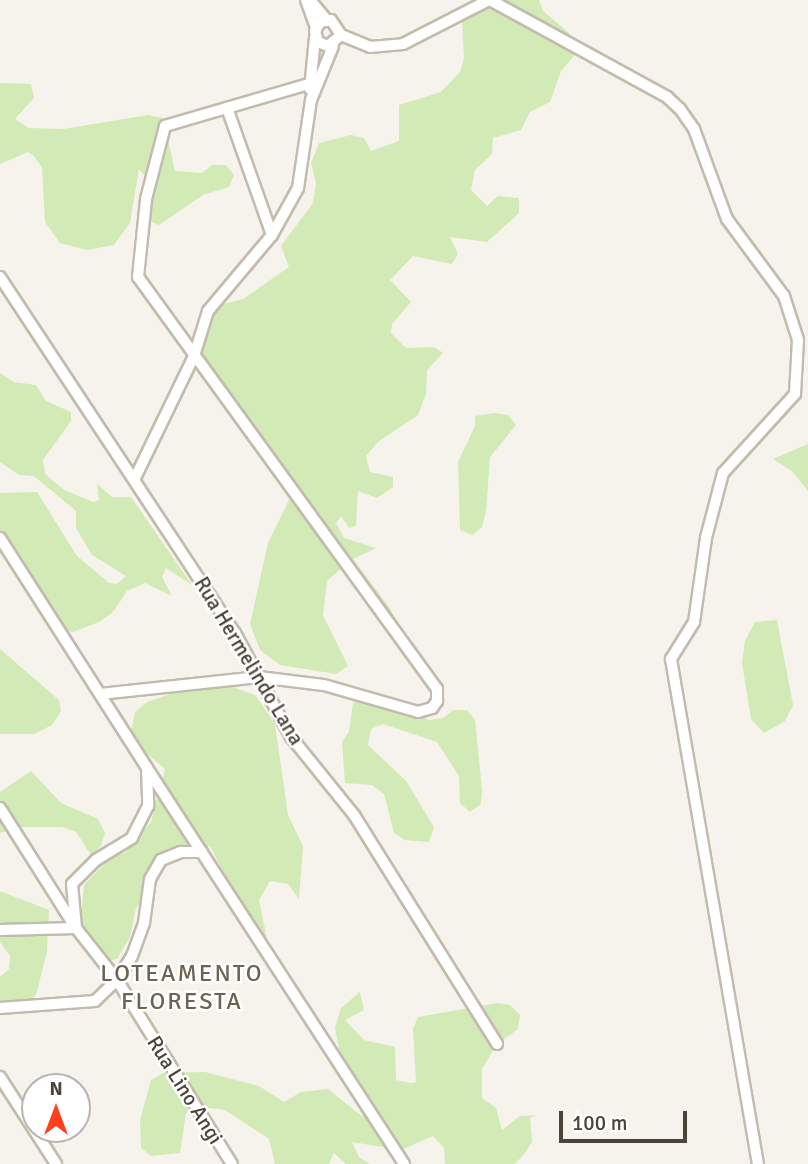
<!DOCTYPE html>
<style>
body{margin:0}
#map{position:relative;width:808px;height:1164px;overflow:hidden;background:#f6f3ec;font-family:Signika,sans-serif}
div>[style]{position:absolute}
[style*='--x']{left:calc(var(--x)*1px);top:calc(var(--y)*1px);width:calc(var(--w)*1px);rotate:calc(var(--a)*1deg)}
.green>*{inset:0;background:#d2eab5}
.roads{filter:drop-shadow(2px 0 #c2bbae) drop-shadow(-2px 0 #c2bbae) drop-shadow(0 2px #c2bbae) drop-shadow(0 -2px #c2bbae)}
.street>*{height:10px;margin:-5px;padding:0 5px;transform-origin:5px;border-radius:5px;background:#fff}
span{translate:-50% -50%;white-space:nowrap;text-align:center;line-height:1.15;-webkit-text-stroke:5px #fff;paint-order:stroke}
.street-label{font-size:21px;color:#4b4439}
.quarter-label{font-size:24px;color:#6e6250;letter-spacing:2px}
.north{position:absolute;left:21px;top:1073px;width:70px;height:70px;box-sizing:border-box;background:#fff;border:2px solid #b7b4b0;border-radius:50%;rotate:0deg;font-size:19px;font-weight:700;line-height:28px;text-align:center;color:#4b4439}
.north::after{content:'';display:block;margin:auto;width:24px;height:32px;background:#fc3f1d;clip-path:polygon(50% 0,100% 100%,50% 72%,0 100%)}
.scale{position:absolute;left:559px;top:1111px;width:128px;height:32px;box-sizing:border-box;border:4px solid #4b4439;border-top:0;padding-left:9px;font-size:21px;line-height:24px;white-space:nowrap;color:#4b4439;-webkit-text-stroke:5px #fff;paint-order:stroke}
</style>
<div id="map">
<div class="green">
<div style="clip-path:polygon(500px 0,539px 0,543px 11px,569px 33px,576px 45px,574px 56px,561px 71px,550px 102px,530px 112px,521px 130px,493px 138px,492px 154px,475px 170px,471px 190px,487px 206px,498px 196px,519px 198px,519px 213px,487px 242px,450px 237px,458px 254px,452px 264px,413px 256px,390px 280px,411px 302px,392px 324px,391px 333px,406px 348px,434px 347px,443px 353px,427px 370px,426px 394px,418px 415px,378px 442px,366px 456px,370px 472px,393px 477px,393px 487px,377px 498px,358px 491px,356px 526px,349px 528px,341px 516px,336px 523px,344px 538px,376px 548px,353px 559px,389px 607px,408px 642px,345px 565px,327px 581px,323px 615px,348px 666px,336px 674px,280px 665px,260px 650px,250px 624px,268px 543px,291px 496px,204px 380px,199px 366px,210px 318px,219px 305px,243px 299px,289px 267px,281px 246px,313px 203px,316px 183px,311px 163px,319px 143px,351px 135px,364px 138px,371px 151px,399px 141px,399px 105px,441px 92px,460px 72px,464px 58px,462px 22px)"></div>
<div style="clip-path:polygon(0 83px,31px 84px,34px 98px,15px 119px,29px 128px,63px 129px,148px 115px,163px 118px,175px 171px,202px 173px,212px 165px,226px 165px,234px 175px,229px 187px,203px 195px,159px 225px,147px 220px,147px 179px,139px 169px,130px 223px,114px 245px,87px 250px,60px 243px,45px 222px,42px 168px,34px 156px,28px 152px,0 164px)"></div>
<div style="clip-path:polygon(0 373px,14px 382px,36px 385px,46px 401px,71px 412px,71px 421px,43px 460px,45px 474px,64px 490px,93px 502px,99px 500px,97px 484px,112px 497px,131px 497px,192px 585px,166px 568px,162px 577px,172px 596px,145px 583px,127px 591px,113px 612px,99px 622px,73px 632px,59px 629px,0 531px,0 493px,37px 492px,77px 556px,109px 583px,117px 584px,126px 576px,92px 555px,76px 528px,76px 511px,34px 476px,19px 475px,0 462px)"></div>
<div style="clip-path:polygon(494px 413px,508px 415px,516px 425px,490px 457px,486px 512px,482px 527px,472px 535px,460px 530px,458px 462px,475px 426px,475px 416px)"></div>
<div style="clip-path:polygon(808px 444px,808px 491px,792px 471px,773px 459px)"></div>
<div style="clip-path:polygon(777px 620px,793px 705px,785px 721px,764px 733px,751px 719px,742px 663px,745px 641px,755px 622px)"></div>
<div style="clip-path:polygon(0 649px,59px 700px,61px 711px,52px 725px,34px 734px,0 734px)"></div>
<div style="clip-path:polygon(225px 684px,255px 695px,275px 724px,288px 815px,303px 846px,299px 899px,288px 884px,270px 881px,259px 900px,268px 944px,255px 936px,210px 846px,171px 854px,146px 900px,136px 908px,130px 937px,117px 959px,103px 962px,80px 928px,84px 885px,111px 857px,125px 853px,151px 822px,165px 769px,137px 745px,131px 732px,135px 712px,147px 702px,173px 693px)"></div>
<div style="clip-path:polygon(365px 699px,404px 708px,429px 720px,443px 718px,453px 710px,467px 710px,475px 720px,482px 790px,481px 804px,470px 812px,460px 803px,459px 776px,437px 742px,383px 724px,371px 729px,368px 745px,406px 781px,434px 827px,429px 842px,405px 840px,394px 833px,384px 794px,372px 785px,345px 783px,342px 742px,349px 731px,353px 703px)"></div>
<div style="clip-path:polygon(31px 771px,61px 803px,98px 819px,105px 833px,101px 846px,91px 855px,76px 832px,62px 827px,21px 827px,0 833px,0 792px)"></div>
<div style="clip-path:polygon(0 891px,49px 910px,47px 951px,36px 995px,26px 1003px,0 1006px,0 977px,9px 969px,10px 956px,0 942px)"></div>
<div style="clip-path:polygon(360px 992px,364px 1010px,345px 1020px,364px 1040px,395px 1047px,396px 1080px,411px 1083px,416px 1082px,413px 1029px,418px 1017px,497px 1003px,510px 1005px,520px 1015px,518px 1029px,496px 1045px,482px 1069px,482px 1098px,496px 1108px,502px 1130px,520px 1116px,536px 1115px,530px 1118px,532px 1142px,522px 1157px,514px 1164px,445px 1164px,444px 1148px,433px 1136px,401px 1150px,352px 1142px,359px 1157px,370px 1164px,346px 1164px,334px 1153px,329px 1164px,275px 1164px,269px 1139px,225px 1110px,211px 1108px,186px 1113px,180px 1153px,151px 1156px,141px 1148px,140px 1120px,151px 1080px,163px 1073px,205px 1072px,259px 1086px,284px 1102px,301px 1092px,328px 1089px,364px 1118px,344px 1074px,335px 1028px,341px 1008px)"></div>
</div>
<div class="roads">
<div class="street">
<div style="--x:306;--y:0;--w:30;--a:70"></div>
<div style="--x:310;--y:0;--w:26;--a:50"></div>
<div style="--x:490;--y:0;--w:202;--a:28.7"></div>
<div style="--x:667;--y:97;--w:18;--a:43"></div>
<div style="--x:680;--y:109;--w:24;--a:55"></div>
<div style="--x:694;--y:129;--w:96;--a:69.9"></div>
<div style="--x:727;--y:219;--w:96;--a:53.5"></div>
<div style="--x:784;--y:296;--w:46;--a:72.3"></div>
<div style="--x:798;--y:340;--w:54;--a:93.2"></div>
<div style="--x:795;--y:394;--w:107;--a:132.3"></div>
<div style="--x:723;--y:473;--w:67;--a:104.7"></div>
<div style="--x:706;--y:538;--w:85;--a:98.1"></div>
<div style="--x:694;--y:622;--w:44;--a:121.9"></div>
<div style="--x:671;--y:659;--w:512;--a:80.23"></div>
<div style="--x:341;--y:35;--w:17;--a:140"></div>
<div style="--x:328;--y:46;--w:11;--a:-158"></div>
<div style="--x:318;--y:42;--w:11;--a:-105"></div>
<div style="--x:315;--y:31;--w:10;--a:-61"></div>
<div style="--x:320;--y:22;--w:11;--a:-10"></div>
<div style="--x:331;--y:20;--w:18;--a:56"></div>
<div style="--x:341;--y:35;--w:31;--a:22"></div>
<div style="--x:370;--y:47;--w:33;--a:-5"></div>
<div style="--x:403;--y:44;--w:97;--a:-27.1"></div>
<div style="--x:310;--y:89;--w:52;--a:-84.5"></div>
<div style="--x:272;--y:235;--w:54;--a:-61"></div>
<div style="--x:298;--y:188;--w:89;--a:-81.6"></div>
<div style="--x:311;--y:100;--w:58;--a:-67.8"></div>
<div style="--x:0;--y:277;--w:427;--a:56.6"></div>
<div style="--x:235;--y:633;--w:118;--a:61.7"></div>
<div style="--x:291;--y:737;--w:100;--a:51.1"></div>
<div style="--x:354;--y:815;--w:270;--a:58"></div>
<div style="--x:135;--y:478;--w:136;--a:-64.2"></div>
<div style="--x:194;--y:356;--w:47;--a:-72.7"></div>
<div style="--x:208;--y:311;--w:99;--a:-49.9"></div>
<div style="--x:272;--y:235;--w:135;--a:-109.5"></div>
<div style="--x:0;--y:538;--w:273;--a:57.4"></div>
<div style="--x:147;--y:768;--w:38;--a:88"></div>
<div style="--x:148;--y:806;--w:36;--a:117"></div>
<div style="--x:132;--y:838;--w:42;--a:148.6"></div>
<div style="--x:96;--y:860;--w:34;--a:135"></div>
<div style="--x:72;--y:884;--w:44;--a:84.8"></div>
<div style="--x:100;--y:694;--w:160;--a:-6.1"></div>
<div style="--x:259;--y:677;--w:65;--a:7"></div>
<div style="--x:324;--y:685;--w:98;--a:16"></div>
<div style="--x:418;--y:712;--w:15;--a:-16"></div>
<div style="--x:432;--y:708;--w:9;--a:-54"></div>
<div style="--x:437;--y:701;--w:12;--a:-90"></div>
<div style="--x:437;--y:689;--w:509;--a:-125.97"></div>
<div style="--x:138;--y:277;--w:78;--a:-84.1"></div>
<div style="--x:146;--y:199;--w:75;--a:-75.4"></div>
<div style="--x:165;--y:126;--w:150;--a:-16.3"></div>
<div style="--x:147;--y:768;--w:472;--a:57"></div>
<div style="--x:0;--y:808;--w:142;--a:57.7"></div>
<div style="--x:76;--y:928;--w:66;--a:51.7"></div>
<div style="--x:117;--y:980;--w:217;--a:58"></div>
<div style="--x:0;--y:930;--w:76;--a:-1.5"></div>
<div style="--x:0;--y:1008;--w:95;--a:-4.2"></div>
<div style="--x:95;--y:1001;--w:30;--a:-44"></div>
<div style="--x:117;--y:980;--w:28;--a:-58"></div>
<div style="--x:132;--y:956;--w:35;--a:-70"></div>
<div style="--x:144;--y:923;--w:44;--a:-82.2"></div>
<div style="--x:150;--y:879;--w:22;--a:-60"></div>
<div style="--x:161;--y:860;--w:22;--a:-22"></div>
<div style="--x:181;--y:852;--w:21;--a:0"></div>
<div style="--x:0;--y:1077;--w:103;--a:57.2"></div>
</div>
</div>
<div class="street-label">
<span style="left:249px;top:661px;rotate:59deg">Rua Hermelindo Lana</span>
<span style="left:185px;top:1090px;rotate:58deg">Rua Lino Angi</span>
</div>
<div class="quarter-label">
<span style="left:182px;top:988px">LOTEAMENTO<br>FLORESTA</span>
</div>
<div class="north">N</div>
<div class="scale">100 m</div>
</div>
